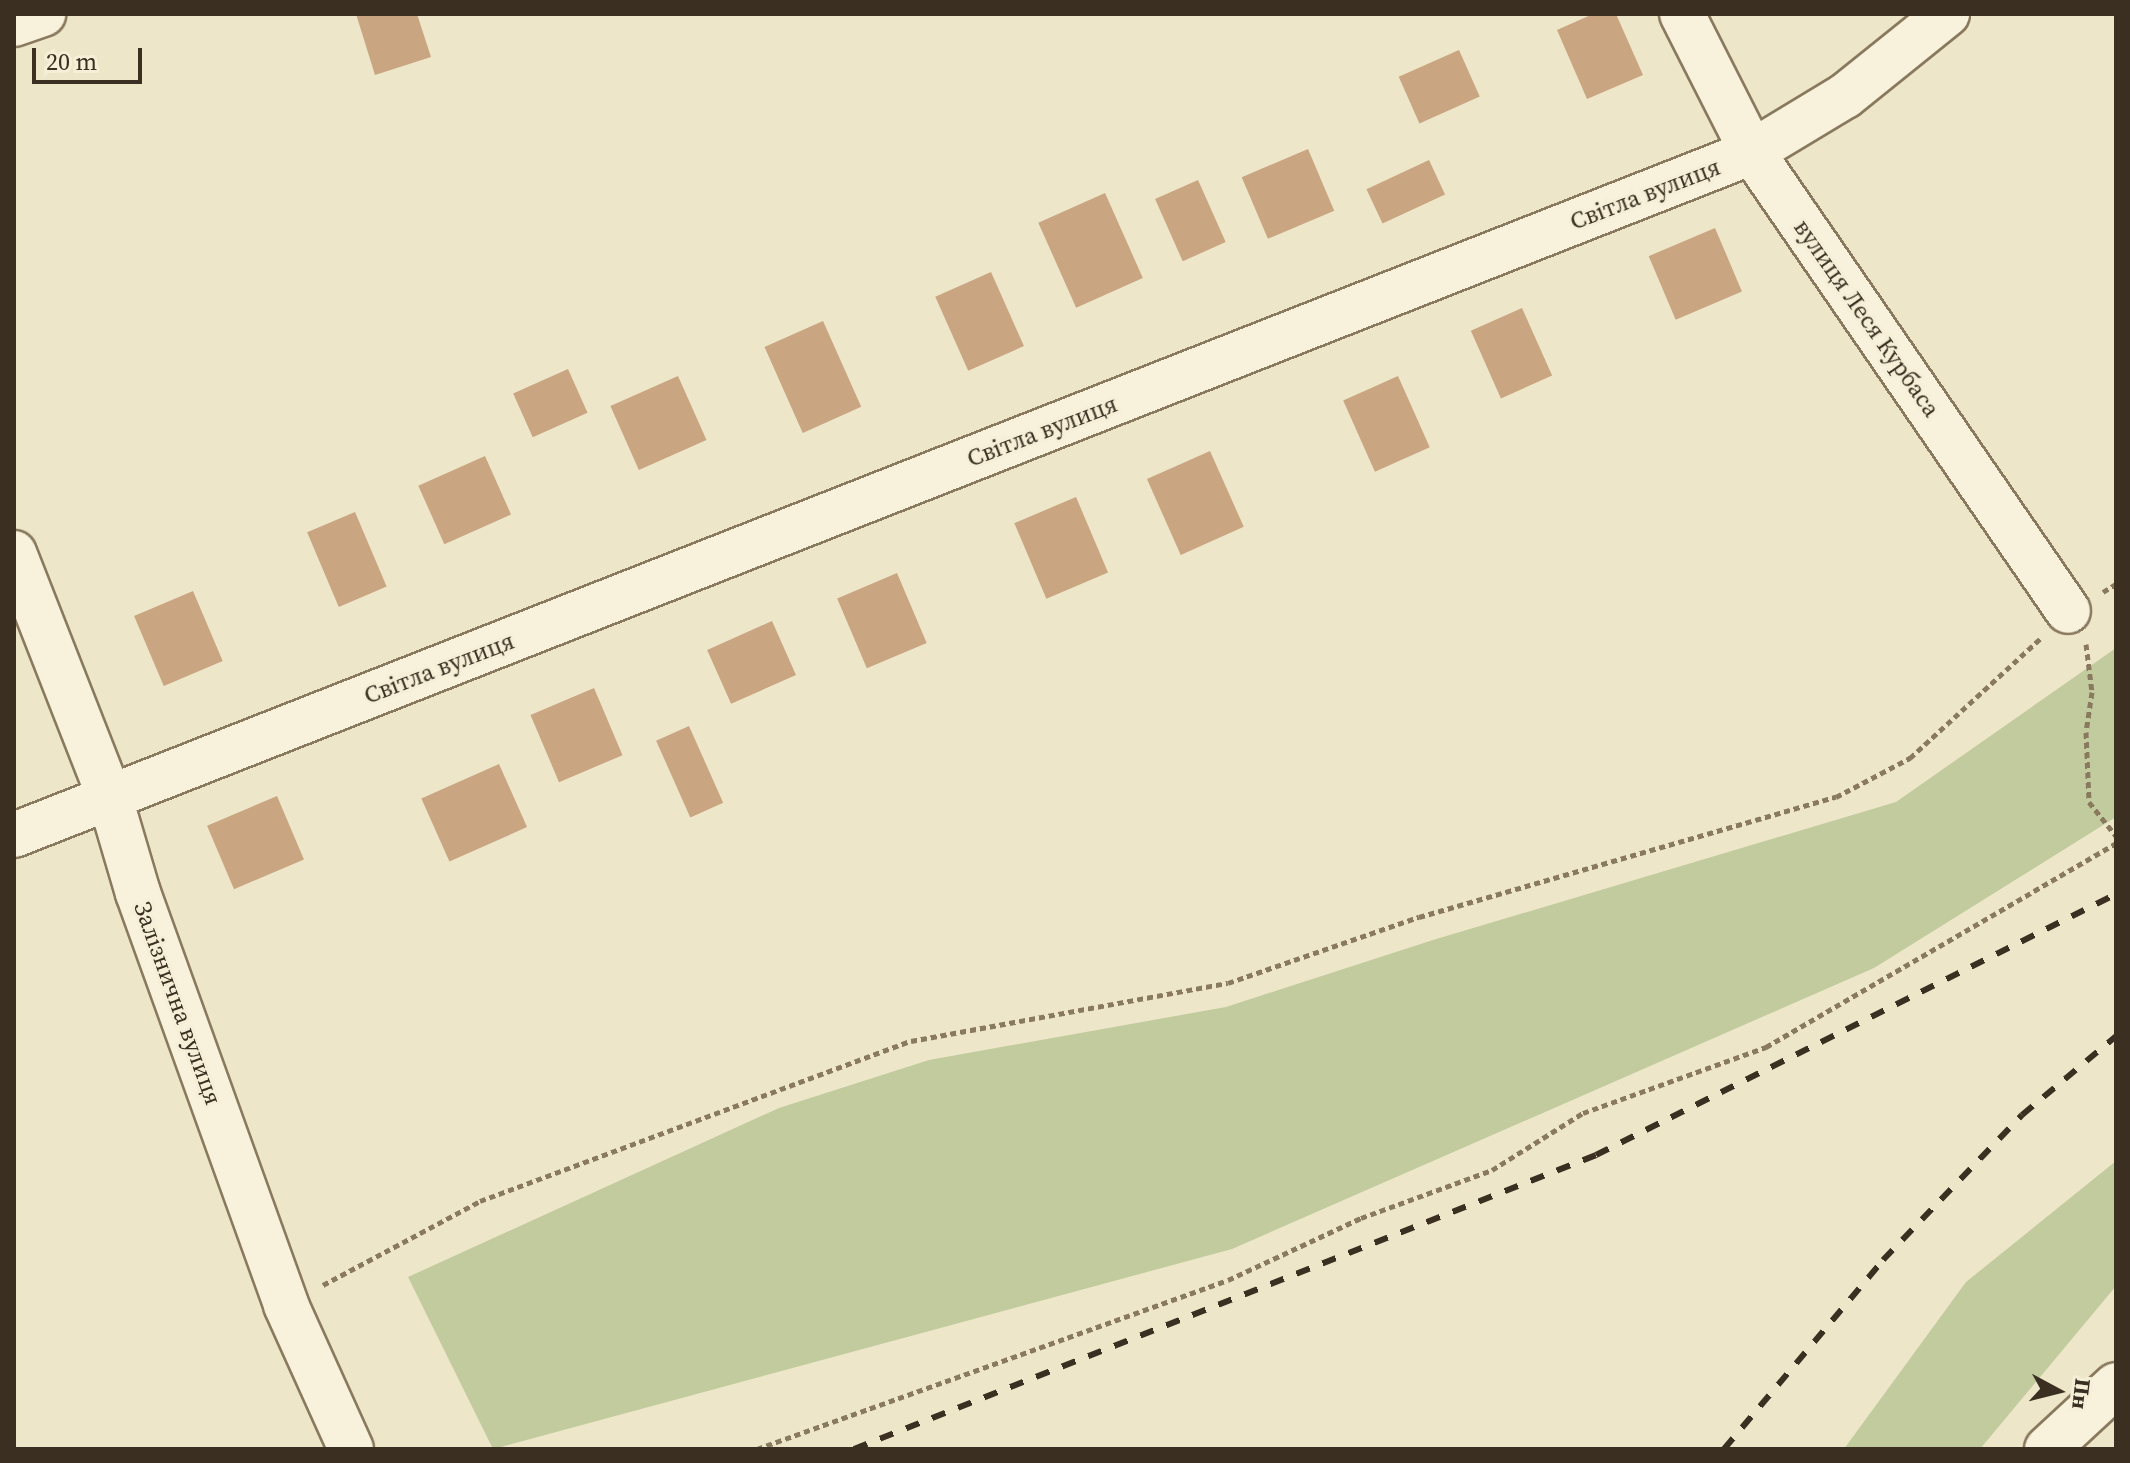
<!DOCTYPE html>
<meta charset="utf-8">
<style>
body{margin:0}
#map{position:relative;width:2130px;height:1463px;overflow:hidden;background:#ede6c9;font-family:"Source Serif 4",serif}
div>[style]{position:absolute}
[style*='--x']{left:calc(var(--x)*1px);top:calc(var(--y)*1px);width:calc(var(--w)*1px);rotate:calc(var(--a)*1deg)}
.green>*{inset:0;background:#c2cb9d}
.building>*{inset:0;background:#caa581;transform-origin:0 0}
.path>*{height:5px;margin-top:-2.5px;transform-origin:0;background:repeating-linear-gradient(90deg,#89795e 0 6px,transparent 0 10px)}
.roads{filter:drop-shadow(2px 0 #89795e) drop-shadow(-2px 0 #89795e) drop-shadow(0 2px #89795e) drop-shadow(0 -2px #89795e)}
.street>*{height:44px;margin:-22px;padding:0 22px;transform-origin:22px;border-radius:22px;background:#f8f2dc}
.rail>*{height:6px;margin-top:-3px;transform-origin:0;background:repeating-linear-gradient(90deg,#3a2f21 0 14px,transparent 0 28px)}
span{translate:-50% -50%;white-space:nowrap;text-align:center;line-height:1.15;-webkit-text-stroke:6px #f5efd8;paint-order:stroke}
.street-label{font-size:24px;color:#3a2f21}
.frame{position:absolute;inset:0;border:16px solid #3a2f21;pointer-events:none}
.north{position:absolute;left:2018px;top:1351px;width:80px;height:80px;-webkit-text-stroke:6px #f5efd8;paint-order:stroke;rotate:97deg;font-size:22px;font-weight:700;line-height:32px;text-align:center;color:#3a2f21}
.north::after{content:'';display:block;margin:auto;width:28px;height:36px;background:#3a2f21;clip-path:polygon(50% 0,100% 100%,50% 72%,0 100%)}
.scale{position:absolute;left:32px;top:48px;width:110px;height:36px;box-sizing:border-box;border:4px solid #3a2f21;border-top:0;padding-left:10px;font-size:24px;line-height:28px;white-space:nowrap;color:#3a2f21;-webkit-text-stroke:6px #f5efd8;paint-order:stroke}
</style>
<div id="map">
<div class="green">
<div style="clip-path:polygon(2116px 648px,2116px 817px,1874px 968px,1232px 1249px,493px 1449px,408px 1277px,779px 1108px,929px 1060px,1226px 1007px,1433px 940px,1896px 802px)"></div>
<div style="clip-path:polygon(2116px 1161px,2116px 1286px,1980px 1449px,1844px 1449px,1966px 1282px)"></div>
</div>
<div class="building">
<div style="clip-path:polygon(356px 14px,417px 14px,431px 57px,375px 75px)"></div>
<div style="clip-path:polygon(1593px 14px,1616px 14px,1643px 75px,1587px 99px,1557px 30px)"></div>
<div style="left:1459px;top:50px;width:51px;height:66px;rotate:66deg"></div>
<div style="left:1308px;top:149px;width:67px;height:72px;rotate:67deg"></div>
<div style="left:1429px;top:160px;width:38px;height:69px;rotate:65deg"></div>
<div style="left:1198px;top:180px;width:68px;height:47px;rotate:66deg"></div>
<div style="left:1105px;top:193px;width:93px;height:73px;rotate:66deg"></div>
<div style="left:1715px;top:228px;width:69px;height:72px;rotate:67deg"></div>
<div style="left:991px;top:272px;width:81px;height:61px;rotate:66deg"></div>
<div style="left:1522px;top:308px;width:74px;height:56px;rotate:66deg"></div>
<div style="left:823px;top:321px;width:94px;height:64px;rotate:66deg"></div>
<div style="left:568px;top:369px;width:48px;height:60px;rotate:66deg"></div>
<div style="left:678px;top:376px;width:70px;height:74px;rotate:66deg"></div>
<div style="left:1398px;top:376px;width:78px;height:60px;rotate:66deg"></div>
<div style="left:1210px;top:451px;width:83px;height:69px;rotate:66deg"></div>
<div style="left:485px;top:456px;width:64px;height:73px;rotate:66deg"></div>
<div style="left:1076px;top:497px;width:82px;height:67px;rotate:67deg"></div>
<div style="left:355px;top:512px;width:81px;height:52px;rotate:67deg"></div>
<div style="left:897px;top:573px;width:76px;height:65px;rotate:67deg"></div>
<div style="left:193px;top:591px;width:76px;height:64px;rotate:67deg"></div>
<div style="left:772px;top:621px;width:59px;height:71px;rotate:66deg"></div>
<div style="left:594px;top:688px;width:73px;height:69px;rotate:67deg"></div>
<div style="left:689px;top:726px;width:84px;height:36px;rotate:66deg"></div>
<div style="left:499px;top:764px;width:69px;height:85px;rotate:66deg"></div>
<div style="left:277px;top:796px;width:69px;height:76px;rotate:67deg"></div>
</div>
<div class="path">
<div style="--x:2103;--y:592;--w:15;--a:-32"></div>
<div style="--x:2086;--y:644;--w:48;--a:82.9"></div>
<div style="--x:2092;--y:692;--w:40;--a:98.5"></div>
<div style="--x:2086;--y:732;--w:70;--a:87.5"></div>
<div style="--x:2089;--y:802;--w:43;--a:51.5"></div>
<div style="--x:323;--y:1285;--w:178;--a:-28.1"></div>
<div style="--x:480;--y:1201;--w:460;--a:-20.4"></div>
<div style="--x:911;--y:1041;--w:322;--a:-10.4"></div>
<div style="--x:1228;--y:983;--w:202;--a:-19.1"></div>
<div style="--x:1419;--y:917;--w:434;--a:-16.1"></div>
<div style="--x:1836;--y:797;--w:84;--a:-27.8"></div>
<div style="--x:1910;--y:758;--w:178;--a:-42.5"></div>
<div style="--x:757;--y:1449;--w:500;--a:-19.74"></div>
<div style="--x:1228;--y:1280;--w:147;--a:-25"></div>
<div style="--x:1361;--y:1218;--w:140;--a:-20.1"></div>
<div style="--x:1492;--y:1170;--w:107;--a:-32.1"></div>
<div style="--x:1583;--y:1113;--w:195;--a:-19.8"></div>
<div style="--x:1766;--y:1047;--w:405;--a:-30.2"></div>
</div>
<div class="roads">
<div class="street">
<div style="--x:1682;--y:14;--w:155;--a:63.1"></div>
<div style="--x:1752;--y:152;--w:557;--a:55.45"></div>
<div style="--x:14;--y:24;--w:31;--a:-19"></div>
<div style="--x:14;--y:553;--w:263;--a:68.6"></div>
<div style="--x:110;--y:798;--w:99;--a:73.6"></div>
<div style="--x:138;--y:893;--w:438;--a:70.2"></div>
<div style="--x:286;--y:1305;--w:158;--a:65.7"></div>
<div style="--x:14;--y:835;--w:1867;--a:-21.45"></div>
<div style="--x:1752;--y:152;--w:109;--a:-31.1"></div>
<div style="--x:1845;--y:96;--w:131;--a:-38.8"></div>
<div style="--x:2047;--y:1449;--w:94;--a:-42.8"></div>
</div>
</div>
<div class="rail">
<div style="--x:854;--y:1449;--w:798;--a:-21.61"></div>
<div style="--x:1596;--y:1155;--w:582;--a:-26.65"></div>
<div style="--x:1724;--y:1449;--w:247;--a:-49.9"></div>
<div style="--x:1883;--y:1260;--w:201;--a:-46.2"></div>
<div style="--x:2022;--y:1115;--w:123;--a:-40"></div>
</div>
<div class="street-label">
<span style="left:1645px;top:194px;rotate:-21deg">Світла вулиця</span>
<span style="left:1867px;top:318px;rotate:55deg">вулиця Леся Курбаса</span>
<span style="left:1042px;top:431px;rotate:-21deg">Світла вулиця</span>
<span style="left:439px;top:668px;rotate:-21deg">Світла вулиця</span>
<span style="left:178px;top:1003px;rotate:70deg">Залізнична вулиця</span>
</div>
<div class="frame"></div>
<div class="north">Пн</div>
<div class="scale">20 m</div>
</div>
